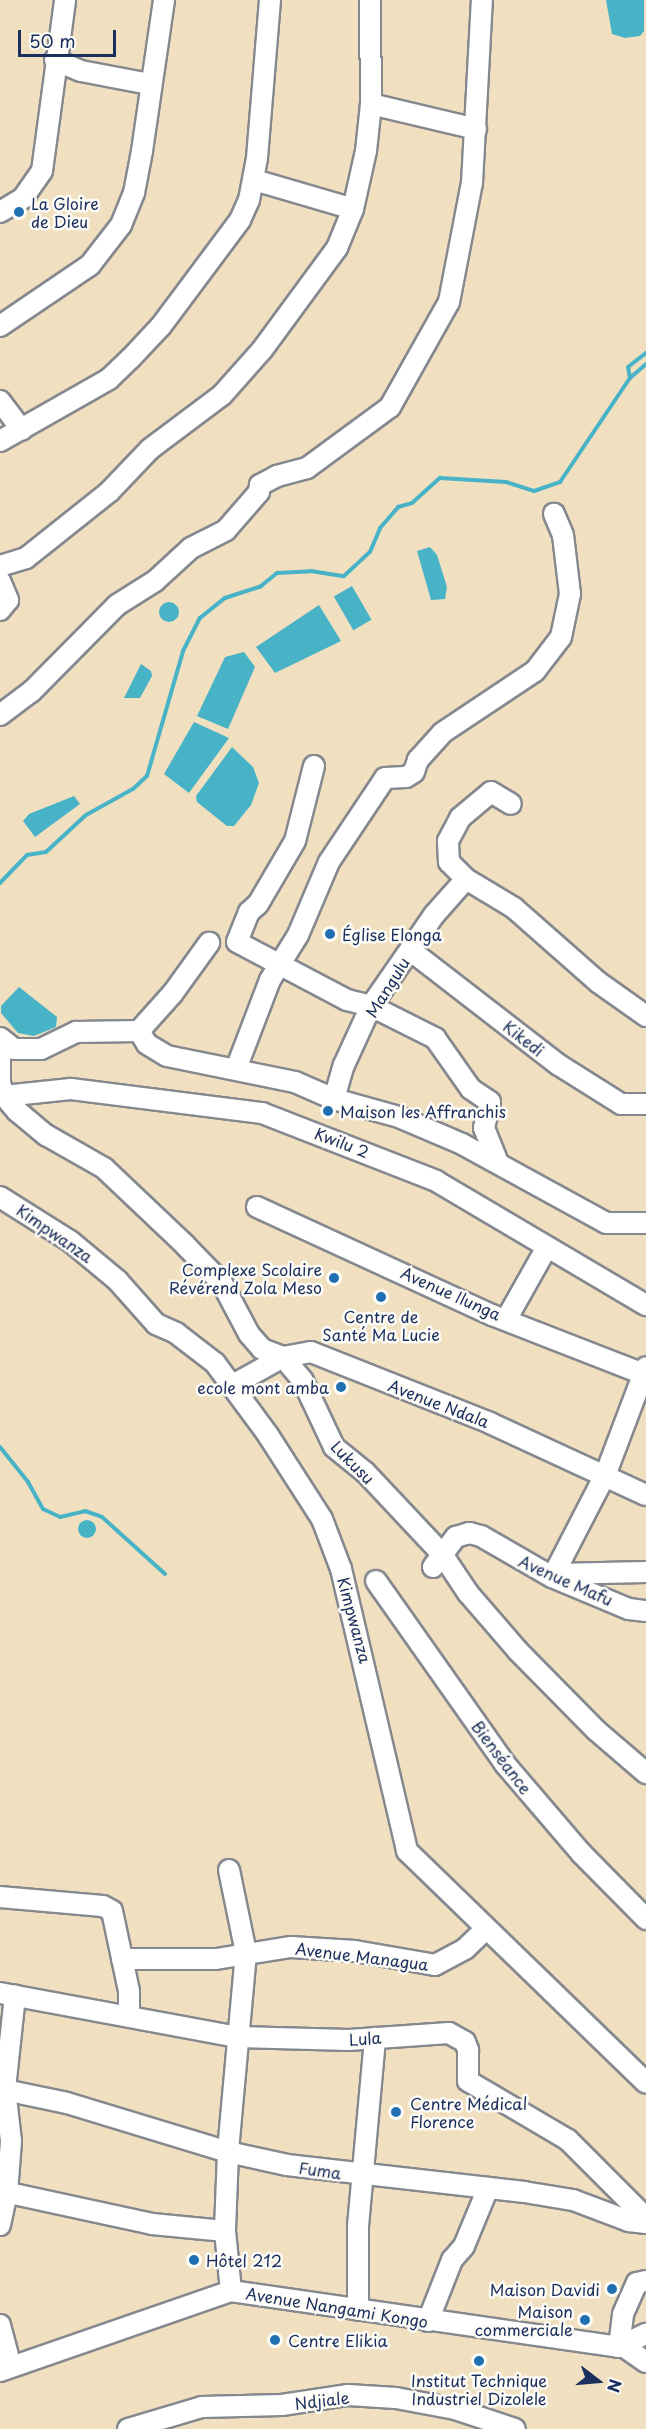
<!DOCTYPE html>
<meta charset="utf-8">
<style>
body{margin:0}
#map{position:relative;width:646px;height:2429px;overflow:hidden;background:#f0e0c0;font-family:"Playpen Sans",sans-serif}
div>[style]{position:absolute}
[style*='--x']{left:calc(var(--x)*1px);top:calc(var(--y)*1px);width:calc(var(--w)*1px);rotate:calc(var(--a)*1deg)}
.water>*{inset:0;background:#48b2c6;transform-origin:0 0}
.round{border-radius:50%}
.stream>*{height:4px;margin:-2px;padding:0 2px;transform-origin:2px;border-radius:2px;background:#48b2c6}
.roads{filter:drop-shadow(2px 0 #86888f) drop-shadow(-2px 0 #86888f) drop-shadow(0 2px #86888f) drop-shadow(0 -2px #86888f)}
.minor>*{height:20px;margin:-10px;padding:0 10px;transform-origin:10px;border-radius:10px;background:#fff}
.dots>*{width:16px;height:16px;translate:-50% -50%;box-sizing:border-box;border:3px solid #fdfcf7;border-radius:50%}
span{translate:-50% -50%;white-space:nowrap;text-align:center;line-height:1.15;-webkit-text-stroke:5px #fdfcf7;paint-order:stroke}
.poi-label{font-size:16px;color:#1b2f5e}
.left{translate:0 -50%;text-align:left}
.right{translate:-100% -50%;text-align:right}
.street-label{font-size:16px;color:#1b2f5e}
.north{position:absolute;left:568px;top:2351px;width:60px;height:60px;-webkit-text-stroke:4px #fdfcf7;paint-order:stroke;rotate:106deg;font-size:16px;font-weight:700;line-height:24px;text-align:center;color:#1b2f5e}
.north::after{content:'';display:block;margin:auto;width:21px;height:27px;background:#1b2f5e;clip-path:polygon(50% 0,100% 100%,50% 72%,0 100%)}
.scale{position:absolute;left:18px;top:30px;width:98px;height:27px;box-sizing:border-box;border:3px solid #1b2f5e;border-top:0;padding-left:8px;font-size:18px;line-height:21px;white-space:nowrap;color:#1b2f5e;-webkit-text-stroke:4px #fdfcf7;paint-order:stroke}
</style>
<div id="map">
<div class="water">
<div style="clip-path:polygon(606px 0,644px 0,644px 31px,640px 36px,625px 38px,612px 34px)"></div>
<div style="clip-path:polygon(430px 547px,437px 555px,447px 587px,445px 599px,431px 600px,417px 551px)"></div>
<div style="left:352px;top:586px;width:39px;height:21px;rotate:60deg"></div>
<div class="round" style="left:159px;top:602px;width:20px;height:20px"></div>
<div style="clip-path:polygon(319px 605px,341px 641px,275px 673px,256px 647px)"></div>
<div style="clip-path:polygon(244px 652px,255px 667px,228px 729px,197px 716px,225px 657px)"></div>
<div style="clip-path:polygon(141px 664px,151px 671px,152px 676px,140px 698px,124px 698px)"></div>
<div style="clip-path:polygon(194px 722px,229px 738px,189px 793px,164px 774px)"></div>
<div style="clip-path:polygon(232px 747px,253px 767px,259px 783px,251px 805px,234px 826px,227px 826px,197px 802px,196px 796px)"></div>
<div style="clip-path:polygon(74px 796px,80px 804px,35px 837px,23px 821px,29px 814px)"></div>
<div style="clip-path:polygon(19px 987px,57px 1017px,56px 1027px,34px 1036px,18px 1033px,1px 1013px,1px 1006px)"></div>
<div class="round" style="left:78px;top:1520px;width:18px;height:18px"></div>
</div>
<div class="stream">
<div style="--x:630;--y:378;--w:21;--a:-41"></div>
<div style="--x:0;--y:883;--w:39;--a:-46"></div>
<div style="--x:27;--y:855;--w:19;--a:-9"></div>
<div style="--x:46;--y:852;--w:54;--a:-42.8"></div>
<div style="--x:86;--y:815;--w:54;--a:-29"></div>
<div style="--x:133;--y:789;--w:19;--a:-43"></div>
<div style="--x:147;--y:776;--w:130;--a:-73.9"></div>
<div style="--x:183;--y:651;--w:37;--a:-63"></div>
<div style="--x:200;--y:618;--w:32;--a:-39"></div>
<div style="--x:225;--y:598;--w:38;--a:-18"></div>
<div style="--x:261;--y:586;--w:21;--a:-39"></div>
<div style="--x:277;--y:573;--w:34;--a:-3"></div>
<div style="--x:311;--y:571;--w:33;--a:9"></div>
<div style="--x:344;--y:576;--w:35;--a:-43"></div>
<div style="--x:370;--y:552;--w:26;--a:-67"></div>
<div style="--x:380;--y:528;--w:28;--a:-49"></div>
<div style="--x:398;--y:507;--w:15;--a:-16"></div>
<div style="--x:412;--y:503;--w:38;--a:-42"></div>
<div style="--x:440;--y:478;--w:66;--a:3.5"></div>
<div style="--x:506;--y:482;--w:29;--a:18"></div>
<div style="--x:534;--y:491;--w:28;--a:-19"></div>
<div style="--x:560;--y:482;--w:125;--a:-56.1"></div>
<div style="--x:630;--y:378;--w:11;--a:-100"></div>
<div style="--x:628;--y:367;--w:23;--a:-38"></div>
<div style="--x:0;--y:1447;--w:45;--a:51.3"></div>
<div style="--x:28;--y:1482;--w:31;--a:61"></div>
<div style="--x:43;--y:1509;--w:19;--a:25"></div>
<div style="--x:60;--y:1517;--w:26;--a:-13"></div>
<div style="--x:85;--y:1511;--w:18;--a:19"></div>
<div style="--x:102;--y:1517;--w:85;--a:42.1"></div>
</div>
<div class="roads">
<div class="minor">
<div style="--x:55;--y:60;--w:28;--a:23"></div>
<div style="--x:81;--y:71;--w:69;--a:10.8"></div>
<div style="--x:371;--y:104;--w:108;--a:13.4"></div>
<div style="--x:254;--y:180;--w:103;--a:16.3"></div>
<div style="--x:0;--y:212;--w:27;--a:-31"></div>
<div style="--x:23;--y:198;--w:33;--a:-55"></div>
<div style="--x:42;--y:171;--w:173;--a:-82.3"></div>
<div style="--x:0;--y:326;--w:109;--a:-34.1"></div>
<div style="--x:90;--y:265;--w:51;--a:-52.2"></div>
<div style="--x:121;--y:225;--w:35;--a:-68"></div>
<div style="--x:134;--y:193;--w:43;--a:-79.2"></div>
<div style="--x:142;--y:151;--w:153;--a:-81.7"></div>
<div style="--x:0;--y:401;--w:36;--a:53"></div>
<div style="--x:0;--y:441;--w:125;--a:-29.6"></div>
<div style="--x:109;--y:379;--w:29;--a:-44"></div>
<div style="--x:130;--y:359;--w:45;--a:-46.8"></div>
<div style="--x:161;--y:326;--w:132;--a:-53.3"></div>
<div style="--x:240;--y:220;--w:22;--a:-66"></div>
<div style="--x:249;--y:200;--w:43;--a:-79.2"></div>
<div style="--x:257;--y:158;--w:159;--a:-85.3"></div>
<div style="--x:0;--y:566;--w:27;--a:-17"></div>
<div style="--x:26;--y:558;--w:106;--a:-38.5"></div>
<div style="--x:109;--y:492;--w:59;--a:-46.4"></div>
<div style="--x:150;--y:449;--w:90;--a:-36.9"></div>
<div style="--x:222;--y:395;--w:60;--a:-48.4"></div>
<div style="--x:262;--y:350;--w:127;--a:-53.7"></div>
<div style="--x:337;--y:248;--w:42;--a:-67.7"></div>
<div style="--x:353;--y:209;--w:59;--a:-77.4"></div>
<div style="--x:366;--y:151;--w:47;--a:-83.9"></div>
<div style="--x:371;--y:104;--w:104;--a:-90.6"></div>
<div style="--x:0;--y:581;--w:21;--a:67"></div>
<div style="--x:8;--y:600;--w:13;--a:129"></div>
<div style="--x:0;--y:715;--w:39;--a:-37"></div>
<div style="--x:31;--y:692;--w:122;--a:-45.3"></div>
<div style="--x:117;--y:605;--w:45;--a:-32.3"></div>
<div style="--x:155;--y:581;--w:49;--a:-42.5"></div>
<div style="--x:191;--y:548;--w:39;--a:-27"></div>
<div style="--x:226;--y:530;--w:50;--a:-49"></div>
<div style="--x:259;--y:492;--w:7;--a:-82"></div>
<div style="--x:260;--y:485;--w:19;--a:-28"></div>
<div style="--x:277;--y:476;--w:31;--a:-15"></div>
<div style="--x:307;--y:468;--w:103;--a:-36.3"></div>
<div style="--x:390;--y:407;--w:120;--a:-60.7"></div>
<div style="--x:449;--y:302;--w:121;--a:-79.1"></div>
<div style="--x:472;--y:183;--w:183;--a:-86.9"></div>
<div style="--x:314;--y:766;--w:77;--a:104.2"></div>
<div style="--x:295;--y:841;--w:73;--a:120.4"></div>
<div style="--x:258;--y:904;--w:12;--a:138"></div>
<div style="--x:249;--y:912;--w:32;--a:112"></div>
<div style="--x:237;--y:942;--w:124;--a:27.8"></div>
<div style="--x:347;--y:1000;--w:25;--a:14"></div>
<div style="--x:371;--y:1006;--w:72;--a:26.6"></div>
<div style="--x:435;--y:1038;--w:62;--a:54.8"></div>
<div style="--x:471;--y:1089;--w:23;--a:34"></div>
<div style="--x:490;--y:1102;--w:27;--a:103"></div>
<div style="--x:484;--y:1128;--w:38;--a:68"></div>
<div style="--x:466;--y:879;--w:56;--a:31.1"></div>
<div style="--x:514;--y:908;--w:112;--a:41.4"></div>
<div style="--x:598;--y:982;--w:59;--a:35.3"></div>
<div style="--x:410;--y:950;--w:188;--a:37.7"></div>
<div style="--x:559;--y:1065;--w:73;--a:32.2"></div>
<div style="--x:621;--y:1104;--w:25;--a:0"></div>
<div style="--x:139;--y:1031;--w:15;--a:58"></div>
<div style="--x:147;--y:1044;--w:23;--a:31"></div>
<div style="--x:167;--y:1056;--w:131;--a:11.5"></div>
<div style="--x:295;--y:1082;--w:43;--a:23.6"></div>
<div style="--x:334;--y:1099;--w:67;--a:15.5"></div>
<div style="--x:399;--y:1117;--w:69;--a:23.2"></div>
<div style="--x:462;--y:1144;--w:164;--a:28.7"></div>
<div style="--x:606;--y:1223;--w:40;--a:0"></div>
<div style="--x:0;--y:1038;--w:18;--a:38"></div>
<div style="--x:14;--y:1049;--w:27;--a:0"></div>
<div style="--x:41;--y:1049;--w:39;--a:-26"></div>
<div style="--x:76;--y:1032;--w:63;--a:-0.9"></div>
<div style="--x:139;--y:1031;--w:51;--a:-48.2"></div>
<div style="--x:173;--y:993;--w:62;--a:-54.2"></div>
<div style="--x:0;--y:1041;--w:42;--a:90"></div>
<div style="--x:0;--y:1083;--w:14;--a:73"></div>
<div style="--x:4;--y:1096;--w:20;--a:49"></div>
<div style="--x:17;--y:1111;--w:38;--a:40"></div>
<div style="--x:46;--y:1135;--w:67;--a:29.6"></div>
<div style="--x:104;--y:1168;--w:112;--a:43.5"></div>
<div style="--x:185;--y:1245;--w:53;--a:45.8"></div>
<div style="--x:222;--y:1283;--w:58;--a:62.1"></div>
<div style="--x:249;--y:1334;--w:20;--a:49"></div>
<div style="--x:262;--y:1349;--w:22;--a:21"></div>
<div style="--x:283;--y:1357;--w:31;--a:50"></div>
<div style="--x:303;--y:1381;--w:73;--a:64.8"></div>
<div style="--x:334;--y:1447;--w:40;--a:39"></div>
<div style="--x:365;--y:1472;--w:112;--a:46.8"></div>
<div style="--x:442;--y:1554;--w:47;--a:56.3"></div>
<div style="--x:468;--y:1593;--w:77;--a:49.2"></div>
<div style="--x:518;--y:1651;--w:112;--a:45.4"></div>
<div style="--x:597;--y:1731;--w:65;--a:40.6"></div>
<div style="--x:236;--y:1069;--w:95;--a:-69.1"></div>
<div style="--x:270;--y:980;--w:53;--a:-58.1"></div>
<div style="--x:298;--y:935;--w:79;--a:-67"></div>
<div style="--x:329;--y:862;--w:101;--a:-56.3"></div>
<div style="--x:385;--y:778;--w:21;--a:-3"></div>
<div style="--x:406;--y:777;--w:9;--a:-32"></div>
<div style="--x:414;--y:772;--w:13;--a:-72"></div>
<div style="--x:418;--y:760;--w:36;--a:-48"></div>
<div style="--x:442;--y:733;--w:112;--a:-33.7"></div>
<div style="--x:535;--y:671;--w:43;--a:-52.6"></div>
<div style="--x:561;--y:637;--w:44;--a:-78.2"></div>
<div style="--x:570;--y:594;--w:59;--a:-96.8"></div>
<div style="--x:563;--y:535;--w:23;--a:-113"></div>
<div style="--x:4;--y:1096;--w:67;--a:-6"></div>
<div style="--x:71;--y:1089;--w:193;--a:7.2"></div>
<div style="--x:262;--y:1113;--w:187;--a:21.3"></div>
<div style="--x:436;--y:1181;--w:244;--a:30.6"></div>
<div style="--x:334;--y:1099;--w:35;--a:-74"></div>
<div style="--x:344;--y:1065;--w:65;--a:-65.4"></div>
<div style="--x:371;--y:1006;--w:111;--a:-55.3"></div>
<div style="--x:434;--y:915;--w:48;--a:-48.4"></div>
<div style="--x:466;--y:879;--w:24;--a:-135"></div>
<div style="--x:449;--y:862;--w:21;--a:-93"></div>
<div style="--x:448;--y:841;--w:26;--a:-62"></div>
<div style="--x:460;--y:818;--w:40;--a:-40"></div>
<div style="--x:491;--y:792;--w:23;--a:31"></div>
<div style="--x:0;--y:1197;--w:83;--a:32.2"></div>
<div style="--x:70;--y:1241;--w:61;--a:39.7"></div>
<div style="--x:117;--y:1280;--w:59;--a:48.4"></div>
<div style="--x:156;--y:1324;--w:22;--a:24"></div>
<div style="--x:176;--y:1333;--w:49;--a:37.6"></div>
<div style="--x:215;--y:1363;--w:89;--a:53.6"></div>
<div style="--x:268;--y:1435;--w:100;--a:57.3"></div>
<div style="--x:322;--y:1519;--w:53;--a:69.2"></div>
<div style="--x:341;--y:1569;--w:290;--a:76.8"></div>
<div style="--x:407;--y:1851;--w:333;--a:44.1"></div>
<div style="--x:257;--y:1207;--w:259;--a:24.7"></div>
<div style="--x:492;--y:1315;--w:165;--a:21.3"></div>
<div style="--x:507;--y:1318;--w:81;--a:-60.6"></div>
<div style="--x:231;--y:1386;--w:60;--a:-29.1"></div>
<div style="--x:283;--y:1357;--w:28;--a:-10"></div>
<div style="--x:311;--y:1352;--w:193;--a:21.6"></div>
<div style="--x:490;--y:1423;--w:172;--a:24.8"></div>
<div style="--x:433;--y:1567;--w:38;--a:-53"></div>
<div style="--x:456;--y:1537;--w:14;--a:-17"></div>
<div style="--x:469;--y:1533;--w:12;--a:14"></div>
<div style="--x:481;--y:1536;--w:82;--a:30"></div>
<div style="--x:552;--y:1577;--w:83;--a:22.6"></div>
<div style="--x:629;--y:1609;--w:17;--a:7"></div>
<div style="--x:555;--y:1572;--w:111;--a:-62.7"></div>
<div style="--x:606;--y:1473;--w:113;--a:-69.3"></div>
<div style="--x:554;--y:1574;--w:92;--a:-1.2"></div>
<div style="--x:376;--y:1581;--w:224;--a:54.8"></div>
<div style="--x:505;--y:1764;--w:117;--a:49.5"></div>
<div style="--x:581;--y:1853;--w:93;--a:45.4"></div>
<div style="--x:229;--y:1870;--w:85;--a:78.4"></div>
<div style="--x:246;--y:1953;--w:200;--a:95.2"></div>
<div style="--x:228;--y:2152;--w:79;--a:92.2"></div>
<div style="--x:225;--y:2231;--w:60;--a:84.3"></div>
<div style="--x:0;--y:1897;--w:103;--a:5"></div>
<div style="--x:103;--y:1906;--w:10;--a:29"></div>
<div style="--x:112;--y:1911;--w:82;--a:78"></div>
<div style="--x:129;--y:1991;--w:25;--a:90"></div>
<div style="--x:122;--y:1959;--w:94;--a:0"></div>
<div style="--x:216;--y:1959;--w:76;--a:-9.1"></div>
<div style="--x:291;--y:1947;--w:64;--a:3.6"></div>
<div style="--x:355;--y:1951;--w:81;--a:9.9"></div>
<div style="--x:435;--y:1965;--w:34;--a:-28"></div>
<div style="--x:465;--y:1949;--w:28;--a:-44"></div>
<div style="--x:0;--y:1993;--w:242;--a:10.5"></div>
<div style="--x:238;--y:2037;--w:111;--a:1.5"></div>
<div style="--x:349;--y:2040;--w:100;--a:-4"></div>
<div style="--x:449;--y:2033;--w:18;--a:29"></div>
<div style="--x:465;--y:2042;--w:9;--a:69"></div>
<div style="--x:468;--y:2050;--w:31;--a:90"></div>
<div style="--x:468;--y:2081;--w:116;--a:30.5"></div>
<div style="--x:568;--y:2140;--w:110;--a:45"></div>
<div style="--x:0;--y:2089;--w:68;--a:11.8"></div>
<div style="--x:67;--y:2103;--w:168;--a:16.9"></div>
<div style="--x:228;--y:2152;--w:60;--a:12.4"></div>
<div style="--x:287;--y:2165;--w:239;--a:6.5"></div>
<div style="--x:524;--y:2192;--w:50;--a:9.3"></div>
<div style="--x:573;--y:2200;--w:60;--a:20.6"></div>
<div style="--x:629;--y:2221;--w:17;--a:7"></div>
<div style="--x:0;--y:2191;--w:156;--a:12.2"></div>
<div style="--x:152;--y:2224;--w:73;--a:5.5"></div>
<div style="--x:0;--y:2225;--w:33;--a:-78"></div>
<div style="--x:7;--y:2193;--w:52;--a:-85.6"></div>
<div style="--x:11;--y:2141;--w:52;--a:-96.6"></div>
<div style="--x:5;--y:2089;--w:94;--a:-83.9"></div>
<div style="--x:358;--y:2310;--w:84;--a:-90"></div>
<div style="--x:358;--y:2226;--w:189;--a:-84.8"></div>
<div style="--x:428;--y:2321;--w:66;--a:-68.5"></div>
<div style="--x:452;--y:2260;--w:18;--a:-49"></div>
<div style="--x:464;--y:2246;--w:63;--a:-67.5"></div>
<div style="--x:0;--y:2325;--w:43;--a:75.3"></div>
<div style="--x:623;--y:2346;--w:28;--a:35"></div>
<div style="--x:619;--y:2347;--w:33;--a:-83"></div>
<div style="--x:623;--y:2314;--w:34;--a:-66"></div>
<div style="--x:637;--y:2283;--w:9;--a:-13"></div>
<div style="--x:0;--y:2371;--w:244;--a:-19.1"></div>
<div style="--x:231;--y:2291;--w:392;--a:8.2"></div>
<div style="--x:619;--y:2347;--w:30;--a:-26"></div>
<div style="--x:128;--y:2429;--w:77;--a:-16.6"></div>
<div style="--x:202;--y:2407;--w:80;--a:-1.4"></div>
<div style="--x:282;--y:2405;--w:67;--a:-8.6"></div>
<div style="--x:348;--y:2395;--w:48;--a:3.6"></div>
<div style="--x:396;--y:2398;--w:60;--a:10.6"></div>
<div style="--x:455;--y:2409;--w:63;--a:18.4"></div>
</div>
</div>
<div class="dots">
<div style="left:19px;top:212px;background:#1f6fb2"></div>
<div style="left:330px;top:934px;background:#1f6fb2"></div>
<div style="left:328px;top:1111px;background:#1f6fb2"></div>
<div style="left:334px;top:1278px;background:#1f6fb2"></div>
<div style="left:381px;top:1297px;background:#1f6fb2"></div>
<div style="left:341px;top:1387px;background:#1f6fb2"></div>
<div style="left:396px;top:2112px;background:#1f6fb2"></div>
<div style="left:194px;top:2260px;background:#1f6fb2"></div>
<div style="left:612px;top:2289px;background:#1f6fb2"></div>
<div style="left:585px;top:2320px;background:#1f6fb2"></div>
<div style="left:275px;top:2340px;background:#1f6fb2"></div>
<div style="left:479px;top:2361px;background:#1f6fb2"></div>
</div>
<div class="poi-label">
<span class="left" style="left:31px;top:212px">La Gloire<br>de Dieu</span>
<span class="left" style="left:342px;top:934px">Église Elonga</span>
<span class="left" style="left:340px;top:1111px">Maison les Affranchis</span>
<span class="right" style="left:322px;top:1278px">Complexe Scolaire<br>Révérend Zola Meso</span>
<span style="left:381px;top:1325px">Centre de<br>Santé Ma Lucie</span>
<span class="right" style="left:329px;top:1387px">ecole mont amba</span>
<span class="left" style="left:410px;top:2112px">Centre Médical<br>Florence</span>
<span class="left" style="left:206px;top:2260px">Hôtel 212</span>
<span class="right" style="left:600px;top:2289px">Maison Davidi</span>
<span class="right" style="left:573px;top:2320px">Maison<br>commerciale</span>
<span class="left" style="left:288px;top:2340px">Centre Elikia</span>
<span style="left:479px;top:2389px">Institut Technique<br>Industriel Dizolele</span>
</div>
<div class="street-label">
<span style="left:387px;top:987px;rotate:-58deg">Mangulu</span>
<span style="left:524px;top:1038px;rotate:38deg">Kikedi</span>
<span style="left:342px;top:1142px;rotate:21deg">Kwilu 2</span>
<span style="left:55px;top:1233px;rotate:35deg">Kimpwanza</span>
<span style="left:451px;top:1293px;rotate:24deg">Avenue Ilunga</span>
<span style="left:439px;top:1403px;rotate:21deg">Avenue Ndala</span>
<span style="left:353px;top:1462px;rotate:45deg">Lukusu</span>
<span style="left:566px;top:1580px;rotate:24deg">Avenue Mafu</span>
<span style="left:355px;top:1620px;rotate:75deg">Kimpwanza</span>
<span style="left:502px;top:1757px;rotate:53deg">Bienséance</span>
<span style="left:362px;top:1956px;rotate:7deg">Avenue Managua</span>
<span style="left:365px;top:2038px;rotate:-4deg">Lula</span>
<span style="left:320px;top:2170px;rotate:8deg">Fuma</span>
<span style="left:337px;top:2307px;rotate:9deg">Avenue Nangami Kongo</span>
<span style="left:322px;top:2400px;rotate:-7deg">Ndjiale</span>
</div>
<div class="north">N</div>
<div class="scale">50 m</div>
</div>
